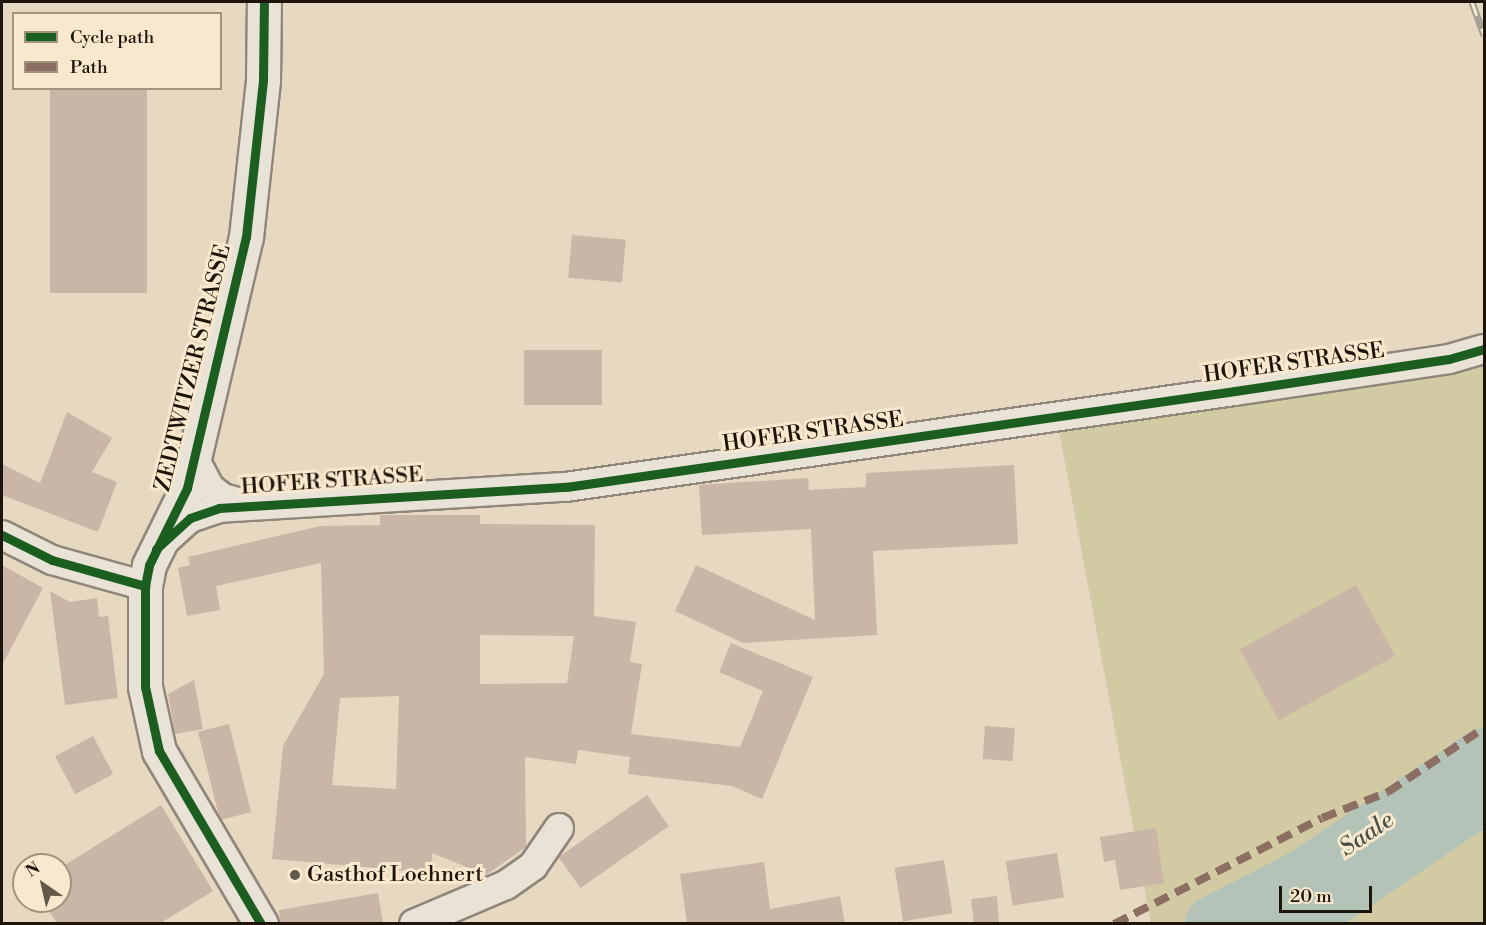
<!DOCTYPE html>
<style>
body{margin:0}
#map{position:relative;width:1486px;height:925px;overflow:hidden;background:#e6d8c1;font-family:"Libre Bodoni",serif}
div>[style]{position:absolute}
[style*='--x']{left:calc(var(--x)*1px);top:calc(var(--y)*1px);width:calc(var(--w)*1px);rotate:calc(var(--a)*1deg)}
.green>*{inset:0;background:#d2caa2}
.water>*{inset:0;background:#b3c3b7}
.river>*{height:56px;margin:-28px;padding:0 28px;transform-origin:28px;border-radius:28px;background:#b3c3b7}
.building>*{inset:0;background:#c9b6a7;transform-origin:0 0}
.roads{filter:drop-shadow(2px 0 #90877a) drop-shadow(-2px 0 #90877a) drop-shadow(0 2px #90877a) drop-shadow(0 -2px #90877a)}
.minor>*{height:28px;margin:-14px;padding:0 14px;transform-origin:14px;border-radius:14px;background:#e9e2d7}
.tertiary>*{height:33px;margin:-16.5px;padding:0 16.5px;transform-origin:16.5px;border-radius:16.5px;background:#e9e2d7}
.rail>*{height:7px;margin-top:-3.5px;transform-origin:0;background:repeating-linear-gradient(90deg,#f8e8cd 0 14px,#a19c92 0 28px);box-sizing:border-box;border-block:2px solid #a19c92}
.quiet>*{height:8px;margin-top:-4px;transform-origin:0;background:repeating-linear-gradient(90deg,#8d6e63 0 15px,transparent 0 23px)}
.cycleway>*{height:9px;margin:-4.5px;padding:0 4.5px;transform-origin:4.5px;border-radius:4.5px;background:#1b5e20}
.dots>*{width:16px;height:16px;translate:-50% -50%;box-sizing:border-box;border:3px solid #f8e8cd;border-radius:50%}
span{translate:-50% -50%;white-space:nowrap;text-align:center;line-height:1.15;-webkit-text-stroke:6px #f8e8cd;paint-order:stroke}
.street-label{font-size:22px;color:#1d150b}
.poi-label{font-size:22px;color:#1d150b}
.left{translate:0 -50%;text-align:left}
.water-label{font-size:24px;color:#4a4f46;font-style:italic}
.frame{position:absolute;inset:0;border:3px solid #1d150b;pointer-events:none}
.legend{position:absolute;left:12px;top:12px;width:210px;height:78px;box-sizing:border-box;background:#f8e8cd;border:2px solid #a0947f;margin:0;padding:8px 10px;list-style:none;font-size:18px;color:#1d150b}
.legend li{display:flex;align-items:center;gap:12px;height:30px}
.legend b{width:30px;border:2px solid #a0947f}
.north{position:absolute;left:12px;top:853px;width:60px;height:60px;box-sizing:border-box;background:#f8e8cd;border:2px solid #a0947f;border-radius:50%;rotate:326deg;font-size:16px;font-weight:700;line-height:24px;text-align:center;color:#1d150b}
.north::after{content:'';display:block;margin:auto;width:21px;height:27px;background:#63594b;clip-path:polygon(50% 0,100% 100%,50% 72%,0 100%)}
.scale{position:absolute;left:1279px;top:886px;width:93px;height:27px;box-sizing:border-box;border:3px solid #1d150b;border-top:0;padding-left:8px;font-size:18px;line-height:21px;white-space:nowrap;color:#1d150b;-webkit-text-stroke:4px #f8e8cd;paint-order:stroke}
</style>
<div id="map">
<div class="green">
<div style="clip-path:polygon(1484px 360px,1484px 756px,1296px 888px,1231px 923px,1151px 923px,1058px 425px)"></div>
<div style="clip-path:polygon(1484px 829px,1484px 923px,1346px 923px)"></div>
</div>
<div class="water">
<div style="clip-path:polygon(1484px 756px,1484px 829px,1346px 923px,1231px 923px,1296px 888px)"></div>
</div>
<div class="river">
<div style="--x:1213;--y:924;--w:102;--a:-27.3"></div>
<div style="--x:1304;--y:877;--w:217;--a:-33.9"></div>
</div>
<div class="building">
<div style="left:50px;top:88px;width:97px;height:205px"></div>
<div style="left:572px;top:235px;width:54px;height:43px;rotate:5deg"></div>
<div style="left:524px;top:350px;width:78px;height:55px"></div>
<div style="clip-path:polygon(67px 412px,112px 438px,92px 472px,117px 482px,98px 532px,2px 495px,2px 464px,40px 483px)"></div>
<div style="clip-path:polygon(1014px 465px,1018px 544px,873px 551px,877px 635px,743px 643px,675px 611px,696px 565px,815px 620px,811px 529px,702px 535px,699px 485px,808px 478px,809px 490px,866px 487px,866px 473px)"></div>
<div style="clip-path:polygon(evenodd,380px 515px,480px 515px,480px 524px,595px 525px,594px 616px,636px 622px,630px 662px,642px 664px,631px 734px,740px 747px,763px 691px,719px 672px,731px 643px,813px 677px,762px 799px,732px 786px,628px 774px,630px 757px,578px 750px,576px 764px,525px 757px,526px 847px,486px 875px,432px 853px,433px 873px,272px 859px,283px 746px,324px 674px,321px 563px,216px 586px,220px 610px,187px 616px,178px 568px,190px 565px,188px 557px,320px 526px,380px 525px,380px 515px,480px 635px,574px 636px,567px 683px,480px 684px,480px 635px,380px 515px,399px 696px,396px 789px,332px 785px,340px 698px,399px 696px)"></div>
<div style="clip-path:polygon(2px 565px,43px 588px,2px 665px)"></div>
<div style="left:1356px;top:585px;width:81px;height:133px;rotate:61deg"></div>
<div style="clip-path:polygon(50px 591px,70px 602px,97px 598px,99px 617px,108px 616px,118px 698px,65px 705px)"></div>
<div style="clip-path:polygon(194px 680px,203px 729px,175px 734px,168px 694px)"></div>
<div style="left:229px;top:724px;width:91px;height:32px;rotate:76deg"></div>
<div style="left:985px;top:726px;width:30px;height:33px;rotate:4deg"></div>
<div style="left:93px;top:736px;width:43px;height:43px;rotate:62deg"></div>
<div style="left:647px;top:795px;width:38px;height:108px;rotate:55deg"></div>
<div style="clip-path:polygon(161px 805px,213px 891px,159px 924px,58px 924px,42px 901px,60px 901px,60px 868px)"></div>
<div style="clip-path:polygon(1156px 828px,1164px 883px,1120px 890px,1115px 860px,1104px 862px,1100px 837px)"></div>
<div style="left:1057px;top:853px;width:45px;height:52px;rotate:81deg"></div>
<div style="left:944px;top:860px;width:54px;height:50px;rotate:81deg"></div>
<div style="clip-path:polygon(764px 862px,770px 909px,840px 896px,845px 924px,687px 924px,680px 874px)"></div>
<div style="clip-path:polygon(378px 893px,383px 924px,280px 924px,279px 910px)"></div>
<div style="clip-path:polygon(997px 896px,999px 924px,974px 924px,971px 899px)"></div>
</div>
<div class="roads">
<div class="minor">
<div style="--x:194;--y:458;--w:34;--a:62"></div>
<div style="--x:210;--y:488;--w:16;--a:38"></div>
<div style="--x:223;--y:498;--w:24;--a:15"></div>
<div style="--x:2;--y:535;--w:56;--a:26.6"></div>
<div style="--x:52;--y:560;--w:97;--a:15.6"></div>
<div style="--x:162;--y:543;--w:38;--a:-42"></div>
<div style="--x:190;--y:518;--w:31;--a:-19"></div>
<div style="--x:219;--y:508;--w:348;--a:-3.5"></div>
<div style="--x:566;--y:487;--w:676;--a:-8.17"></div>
<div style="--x:1235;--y:391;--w:216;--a:-8.5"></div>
<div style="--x:1449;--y:359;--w:36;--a:-16"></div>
<div style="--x:414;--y:924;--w:100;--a:-23"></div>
<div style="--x:506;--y:885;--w:33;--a:-35"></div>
<div style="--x:533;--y:866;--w:46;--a:-55.6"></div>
</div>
<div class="tertiary">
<div style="--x:261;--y:924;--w:201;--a:-120.5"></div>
<div style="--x:159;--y:751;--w:66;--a:-102.3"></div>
<div style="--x:145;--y:687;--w:101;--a:-90"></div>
<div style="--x:145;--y:586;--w:21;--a:-79"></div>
<div style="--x:149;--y:565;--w:86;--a:-63.7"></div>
<div style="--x:187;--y:488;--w:258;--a:-76.8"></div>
<div style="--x:246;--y:237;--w:158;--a:-83.8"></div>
<div style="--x:263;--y:80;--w:78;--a:-89.3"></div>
</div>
</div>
<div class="rail">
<div style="--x:1472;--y:2;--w:35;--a:70"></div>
</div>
<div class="quiet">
<div style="--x:1114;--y:924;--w:233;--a:-27"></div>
<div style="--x:1322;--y:818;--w:71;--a:-21.5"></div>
<div style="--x:1388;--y:792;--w:115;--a:-33.7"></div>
</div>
<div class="cycleway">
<div style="--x:2;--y:535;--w:56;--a:26.6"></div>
<div style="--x:52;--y:560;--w:97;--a:15.6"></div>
<div style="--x:156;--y:549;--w:46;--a:-42.4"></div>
<div style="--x:190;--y:518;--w:31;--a:-19"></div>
<div style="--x:219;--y:508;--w:348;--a:-3.5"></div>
<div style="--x:566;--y:487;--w:676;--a:-8.17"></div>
<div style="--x:1235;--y:391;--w:216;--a:-8.5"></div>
<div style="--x:1449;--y:359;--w:36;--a:-16"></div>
<div style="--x:261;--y:924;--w:201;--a:-120.5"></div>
<div style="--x:159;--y:751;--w:66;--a:-102.3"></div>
<div style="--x:145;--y:687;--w:101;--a:-90"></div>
<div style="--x:145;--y:586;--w:21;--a:-79"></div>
<div style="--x:149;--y:565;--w:86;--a:-63.7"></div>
<div style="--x:187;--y:488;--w:258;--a:-76.8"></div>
<div style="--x:246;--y:237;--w:158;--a:-83.8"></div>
<div style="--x:263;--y:80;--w:78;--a:-89.3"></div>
</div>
<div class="dots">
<div style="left:295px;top:875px;background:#63594b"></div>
</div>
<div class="street-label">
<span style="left:1294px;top:363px;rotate:-8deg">HOFER STRASSE</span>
<span style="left:193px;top:368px;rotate:-76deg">ZEDTWITZER STRASSE</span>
<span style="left:813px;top:432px;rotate:-8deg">HOFER STRASSE</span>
<span style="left:332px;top:481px;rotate:-4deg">HOFER STRASSE</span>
</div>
<div class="poi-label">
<span class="left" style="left:307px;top:875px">Gasthof Loehnert</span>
</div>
<div class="water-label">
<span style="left:1367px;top:835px;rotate:-34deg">Saale</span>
</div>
<div class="frame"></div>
<ul class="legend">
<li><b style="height:8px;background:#1b5e20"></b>Cycle path</li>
<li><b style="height:8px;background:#8d6e63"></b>Path</li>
</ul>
<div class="north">N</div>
<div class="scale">20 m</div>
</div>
